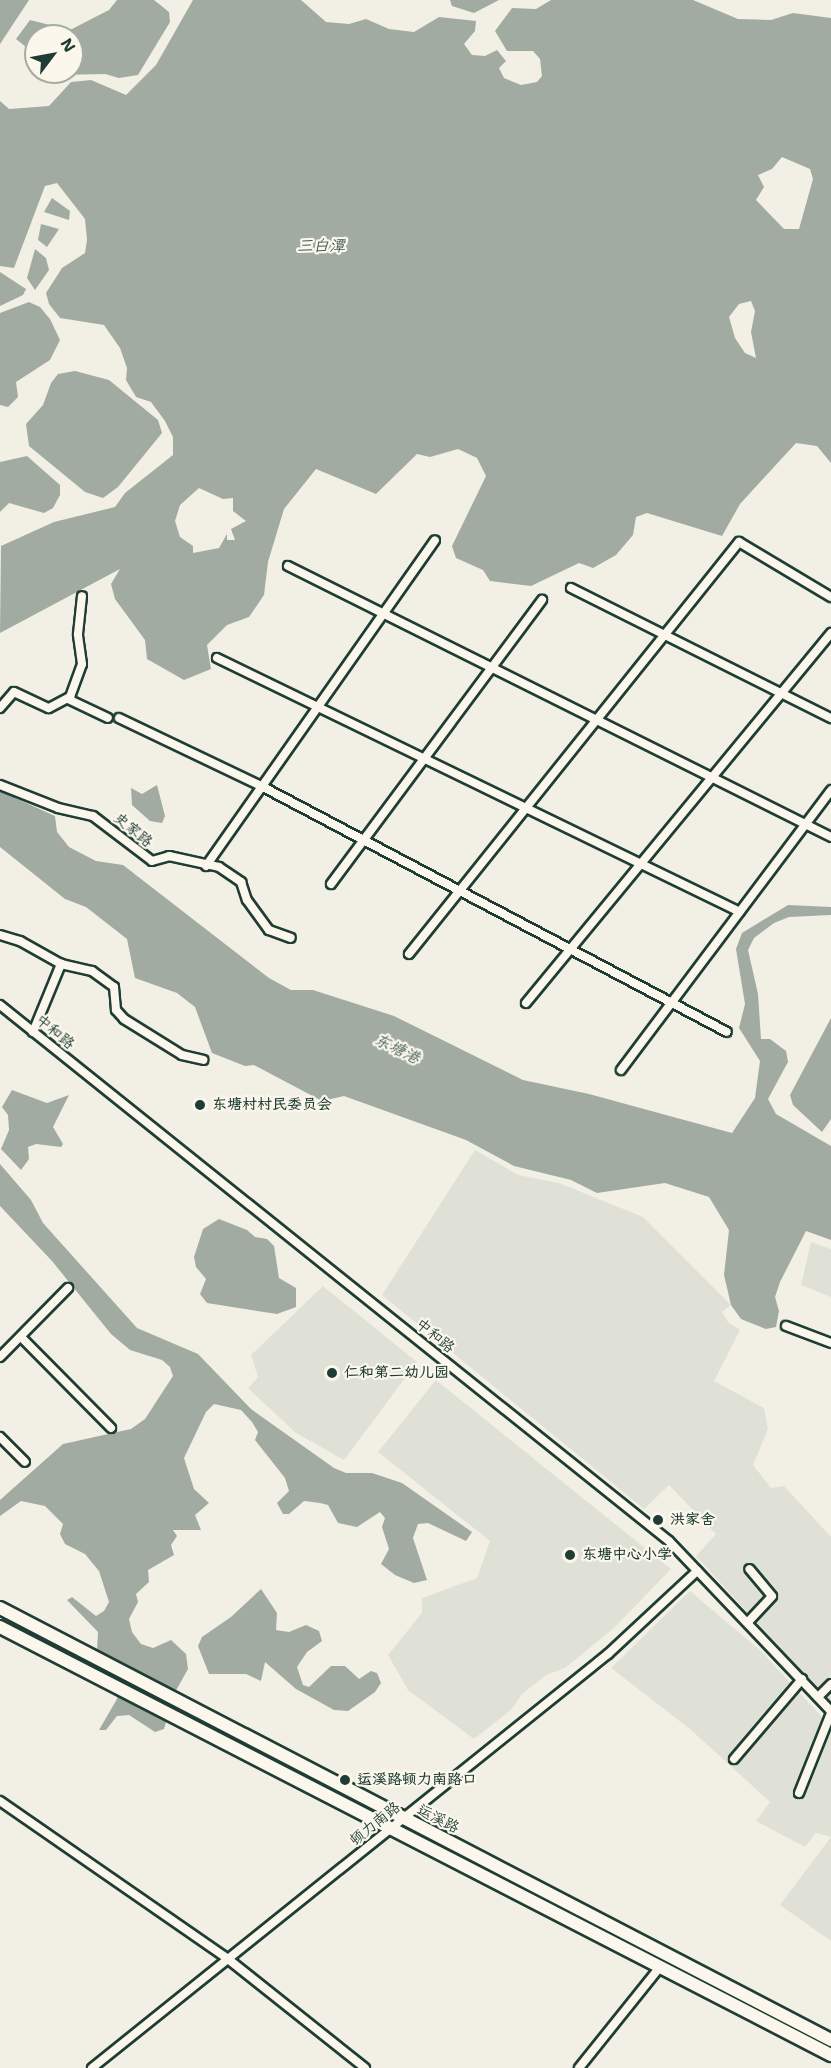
<!DOCTYPE html>
<meta charset="utf-8">
<style>
body{margin:0}
#map{position:relative;width:831px;height:2068px;overflow:hidden;background:#f2f0e5;font-family:"Shantell Sans","LXGW WenKai TC",sans-serif}
div>[style]{position:absolute}
[style*='--x']{left:calc(var(--x)*1px);top:calc(var(--y)*1px);width:calc(var(--w)*1px);rotate:calc(var(--a)*1deg)}
.built>*{inset:0;background:#e0e1d6}
.water>*{inset:0;background:#a2aba1}
.roads{filter:drop-shadow(2px 0 #1f3d34) drop-shadow(-2px 0 #1f3d34) drop-shadow(0 2px #1f3d34) drop-shadow(0 -2px #1f3d34)}
.minor>*{height:8px;margin:-4px;padding:0 4px;transform-origin:4px;border-radius:4px;background:#fbf7ec}
.highway>*{height:12px;margin:-6px;padding:0 6px;transform-origin:6px;border-radius:6px;background:#fbf7ec}
.dots>*{width:16px;height:16px;translate:-50% -50%;box-sizing:border-box;border:3px solid #fbf7ec;border-radius:50%}
span{translate:-50% -50%;white-space:nowrap;text-align:center;line-height:1.15;-webkit-text-stroke:4.5px #fbf7ec;paint-order:stroke}
.street-label{font-size:15px;color:#1f3d34}
.poi-label{font-size:15px;color:#1f3d34;font-weight:700}
.left{translate:0 -50%;text-align:left}
.water-label{font-size:16px;color:#465e55;font-style:italic}
.north{position:absolute;left:24px;top:24px;width:60px;height:60px;box-sizing:border-box;background:#fbf7ec;border:2px solid #a3ada2;border-radius:50%;rotate:58deg;font-size:16px;font-weight:700;line-height:24px;text-align:center;color:#1f3d34}
.north::after{content:'';display:block;margin:auto;width:21px;height:27px;background:#1f3d34;clip-path:polygon(50% 0,100% 100%,50% 72%,0 100%)}
</style>
<div id="map">
<div class="built">
<div style="clip-path:polygon(475px 1150px,518px 1175px,559px 1183px,643px 1217px,731px 1305px,722px 1312px,728px 1322px,740px 1330px,714px 1381px,764px 1408px,768px 1429px,753px 1465px,771px 1488px,784px 1486px,831px 1537px,831px 1704px,696px 1556px,716px 1534px,669px 1485px,644px 1509px,382px 1295px)"></div>
<div style="clip-path:polygon(811px 1242px,831px 1249px,831px 1297px,801px 1285px)"></div>
<div style="clip-path:polygon(323px 1286px,417px 1362px,344px 1460px,296px 1433px,248px 1388px,258px 1377px,251px 1355px)"></div>
<div style="clip-path:polygon(436px 1380px,671px 1569px,614px 1628px,565px 1668px,546px 1675px,522px 1694px,511px 1710px,474px 1739px,408px 1690px,388px 1655px,422px 1613px,422px 1598px,477px 1578px,490px 1541px,378px 1452px)"></div>
<div style="clip-path:polygon(690px 1591px,762px 1652px,831px 1727px,831px 1941px,780px 1905px,831px 1837px,816px 1833px,805px 1847px,756px 1821px,770px 1802px,690px 1729px,611px 1668px)"></div>
</div>
<div class="water">
<div style="clip-path:polygon(0 0,29px 0,0 44px)"></div>
<div style="clip-path:polygon(117px 0,154px 0,169px 12px,170px 22px,138px 75px,119px 78px,105px 74px,59px 75px,56px 72px,72px 72px,72px 36px,36px 36px,36px 55px,16px 39px,30px 20px,70px 30px,109px 10px)"></div>
<div style="clip-path:polygon(evenodd,193px 0,301px 0,326px 22px,349px 24px,366px 19px,389px 29px,414px 32px,439px 17px,476px 21px,475px 31px,464px 44px,472px 55px,485px 56px,497px 50px,506px 61px,499px 68px,504px 78px,521px 85px,537px 82px,542px 76px,540px 59px,533px 51px,507px 51px,495px 31px,512px 8px,536px 9px,551px 0,693px 0,738px 19px,771px 20px,793px 13px,831px 18px,831px 463px,817px 446px,796px 443px,740px 504px,722px 536px,647px 513px,636px 517px,633px 535px,616px 555px,593px 568px,579px 563px,531px 586px,490px 581px,483px 570px,456px 558px,452px 546px,486px 476px,477px 458px,458px 449px,430px 457px,417px 454px,376px 494px,316px 469px,284px 509px,268px 562px,264px 595px,249px 617px,227px 625px,207px 645px,211px 669px,184px 680px,147px 659px,145px 640px,115px 599px,111px 584px,120px 569px,0 633px,1px 546px,54px 522px,115px 507px,125px 493px,173px 455px,173px 437px,165px 421px,151px 402px,136px 397px,126px 380px,127px 368px,120px 348px,104px 325px,60px 318px,49px 304px,46px 293px,62px 268px,85px 253px,87px 240px,85px 219px,57px 183px,45px 186px,14px 268px,0 266px,0 101px,9px 109px,49px 106px,71px 82px,91px 80px,126px 95px,156px 65px,193px 0,782px 157px,810px 169px,813px 179px,799px 229px,784px 229px,756px 200px,764px 187px,758px 175px,772px 169px,782px 157px,193px 0,751px 301px,755px 311px,751px 332px,756px 358px,745px 353px,735px 338px,729px 317px,739px 304px,751px 301px,193px 0,199px 488px,223px 499px,233px 498px,233px 511px,246px 521px,231px 529px,235px 540px,227px 540px,227px 534px,219px 548px,193px 553px,193px 546px,180px 537px,175px 521px,180px 505px,199px 488px)"></div>
<div style="clip-path:polygon(450px 0,499px 0,474px 13px,452px 6px)"></div>
<div style="clip-path:polygon(52px 198px,70px 211px,69px 220px,44px 212px)"></div>
<div style="clip-path:polygon(41px 224px,59px 229px,47px 247px,38px 240px)"></div>
<div style="clip-path:polygon(35px 249px,46px 258px,49px 270px,35px 290px,27px 278px)"></div>
<div style="clip-path:polygon(0 272px,26px 289px,23px 295px,0 306px)"></div>
<div style="clip-path:polygon(29px 302px,40px 307px,50px 319px,60px 340px,50px 360px,16px 382px,18px 397px,8px 407px,0 405px,0 313px)"></div>
<div style="clip-path:polygon(75px 371px,109px 380px,158px 420px,162px 433px,118px 487px,103px 498px,85px 492px,29px 446px,26px 424px,43px 405px,51px 383px,58px 374px)"></div>
<div style="clip-path:polygon(27px 456px,60px 485px,60px 495px,53px 508px,44px 513px,9px 503px,0 512px,0 462px)"></div>
<div style="clip-path:polygon(157px 785px,165px 816px,162px 823px,150px 821px,132px 805px,131px 788px,142px 794px)"></div>
<div style="clip-path:polygon(0 791px,55px 816px,57px 832px,69px 847px,96px 861px,123px 865px,269px 978px,291px 990px,313px 990px,394px 1016px,523px 1080px,589px 1094px,732px 1133px,755px 1098px,760px 1061px,739px 1028px,745px 1004px,736px 949px,742px 933px,788px 905px,831px 907px,831px 915px,789px 917px,774px 923px,754px 938px,748px 950px,758px 994px,761px 1039px,770px 1039px,786px 1051px,788px 1062px,768px 1099px,776px 1114px,831px 1146px,831px 1240px,806px 1231px,780px 1282px,775px 1297px,779px 1311px,776px 1327px,766px 1329px,741px 1319px,731px 1305px,724px 1275px,729px 1230px,709px 1197px,665px 1183px,597px 1193px,571px 1180px,514px 1166px,466px 1140px,344px 1096px,322px 1101px,254px 1065px,245px 1066px,212px 1053px,195px 1007px,177px 993px,135px 978px,127px 939px,86px 907px,65px 899px,0 847px)"></div>
<div style="clip-path:polygon(831px 1018px,831px 1119px,822px 1132px,793px 1105px,790px 1095px)"></div>
<div style="clip-path:polygon(12px 1090px,47px 1103px,69px 1095px,53px 1127px,63px 1144px,61px 1147px,36px 1144px,28px 1147px,29px 1159px,21px 1170px,1px 1149px,9px 1130px,8px 1115px,2px 1107px)"></div>
<div style="clip-path:polygon(0 1164px,31px 1200px,43px 1223px,137px 1328px,198px 1354px,251px 1409px,334px 1468px,346px 1473px,372px 1473px,402px 1483px,472px 1532px,466px 1541px,428px 1523px,418px 1524px,413px 1538px,427px 1580px,414px 1583px,395px 1575px,381px 1564px,389px 1549px,382px 1527px,385px 1518px,380px 1512px,357px 1527px,338px 1523px,328px 1505px,320px 1503px,304px 1501px,289px 1514px,283px 1514px,277px 1503px,289px 1491px,285px 1478px,255px 1440px,258px 1432px,252px 1422px,241px 1410px,214px 1404px,206px 1412px,184px 1458px,194px 1489px,209px 1503px,195px 1515px,201px 1530px,173px 1530px,177px 1536px,171px 1545px,174px 1555px,148px 1570px,149px 1582px,136px 1594px,138px 1602px,129px 1619px,132px 1632px,141px 1644px,153px 1648px,171px 1640px,186px 1654px,188px 1669px,174px 1694px,164px 1729px,155px 1732px,129px 1715px,117px 1716px,106px 1730px,99px 1730px,117px 1699px,118px 1687px,106px 1661px,97px 1651px,98px 1632px,67px 1600px,72px 1597px,96px 1616px,104px 1611px,109px 1602px,99px 1571px,85px 1554px,65px 1544px,60px 1534px,63px 1524px,45px 1506px,21px 1501px,0 1516px,0 1500px,63px 1444px,131px 1429px,145px 1419px,173px 1376px,170px 1367px,162px 1360px,130px 1350px,111px 1334px,52px 1261px,0 1206px)"></div>
<div style="clip-path:polygon(219px 1219px,247px 1230px,255px 1237px,267px 1239px,274px 1246px,279px 1278px,296px 1288px,296px 1307px,277px 1314px,207px 1303px,200px 1294px,206px 1279px,196px 1267px,194px 1257px,203px 1229px)"></div>
<div style="clip-path:polygon(261px 1589px,277px 1613px,276px 1630px,289px 1632px,306px 1625px,319px 1631px,322px 1641px,307px 1652px,297px 1667px,303px 1685px,309px 1687px,331px 1666px,345px 1666px,359px 1679px,371px 1671px,377px 1673px,381px 1683px,375px 1692px,348px 1711px,334px 1710px,296px 1689px,265px 1662px,261px 1681px,246px 1674px,209px 1674px,198px 1646px,202px 1637px,231px 1617px)"></div>
</div>
<div class="roads">
<div class="minor">
<div style="--x:288;--y:566;--w:607;--a:26.52"></div>
<div style="--x:571;--y:588;--w:291;--a:26.6"></div>
<div style="--x:217;--y:658;--w:581;--a:25.9"></div>
<div style="--x:68;--y:699;--w:44;--a:25.4"></div>
<div style="--x:0;--y:708;--w:21;--a:-49"></div>
<div style="--x:14;--y:692;--w:38;--a:25"></div>
<div style="--x:49;--y:708;--w:24;--a:-28"></div>
<div style="--x:70;--y:697;--w:35;--a:-70"></div>
<div style="--x:82;--y:664;--w:30;--a:-98"></div>
<div style="--x:78;--y:634;--w:38;--a:-84"></div>
<div style="--x:119;--y:718;--w:162;--a:25.6"></div>
<div style="--x:265;--y:788;--w:522;--a:27.84"></div>
<div style="--x:0;--y:785;--w:62;--a:21.6"></div>
<div style="--x:58;--y:808;--w:36;--a:13"></div>
<div style="--x:93;--y:816;--w:74;--a:37.3"></div>
<div style="--x:152;--y:861;--w:18;--a:-16"></div>
<div style="--x:169;--y:856;--w:51;--a:12.4"></div>
<div style="--x:219;--y:867;--w:27;--a:34"></div>
<div style="--x:241;--y:882;--w:19;--a:72"></div>
<div style="--x:247;--y:900;--w:37;--a:54"></div>
<div style="--x:269;--y:930;--w:23;--a:20"></div>
<div style="--x:206;--y:866;--w:398;--a:-54.9"></div>
<div style="--x:331;--y:884;--w:354;--a:-53.4"></div>
<div style="--x:0;--y:935;--w:21;--a:17"></div>
<div style="--x:20;--y:941;--w:47;--a:29.3"></div>
<div style="--x:61;--y:964;--w:32;--a:13"></div>
<div style="--x:92;--y:971;--w:27;--a:36"></div>
<div style="--x:114;--y:987;--w:23;--a:85"></div>
<div style="--x:116;--y:1010;--w:12;--a:48"></div>
<div style="--x:124;--y:1019;--w:68;--a:31.8"></div>
<div style="--x:182;--y:1055;--w:22;--a:13"></div>
<div style="--x:409;--y:954;--w:528;--a:-51.31"></div>
<div style="--x:739;--y:542;--w:107;--a:30.9"></div>
<div style="--x:526;--y:1003;--w:480;--a:-50.5"></div>
<div style="--x:0;--y:1005;--w:857;--a:38.7"></div>
<div style="--x:669;--y:1541;--w:235;--a:46.4"></div>
<div style="--x:33;--y:1032;--w:74;--a:-67.6"></div>
<div style="--x:621;--y:1070;--w:350;--a:-53.1"></div>
<div style="--x:786;--y:1326;--w:48;--a:20.7"></div>
<div style="--x:21;--y:1337;--w:128;--a:45.3"></div>
<div style="--x:0;--y:1357;--w:97;--a:-45.4"></div>
<div style="--x:0;--y:1437;--w:35;--a:45"></div>
<div style="--x:748;--y:1622;--w:35;--a:-47"></div>
<div style="--x:772;--y:1596;--w:35;--a:-130"></div>
<div style="--x:818;--y:1697;--w:18;--a:-45"></div>
<div style="--x:734;--y:1759;--w:105;--a:-49.6"></div>
<div style="--x:799;--y:1793;--w:86;--a:-68.2"></div>
<div style="--x:0;--y:1801;--w:277;--a:34.7"></div>
<div style="--x:228;--y:1959;--w:175;--a:38.5"></div>
<div style="--x:92;--y:2068;--w:662;--a:-38.74"></div>
<div style="--x:608;--y:1654;--w:122;--a:-43"></div>
<div style="--x:579;--y:2068;--w:129;--a:-51.3"></div>
</div>
<div class="highway">
<div style="--x:0;--y:1608;--w:937;--a:27.47"></div>
<div style="--x:0;--y:1627;--w:935;--a:27.25"></div>
</div>
</div>
<div class="dots">
<div style="left:200px;top:1105px;background:#1f3d34"></div>
<div style="left:332px;top:1373px;background:#1f3d34"></div>
<div style="left:658px;top:1520px;background:#1f3d34"></div>
<div style="left:570px;top:1555px;background:#1f3d34"></div>
<div style="left:345px;top:1780px;background:#1f3d34"></div>
</div>
<div class="street-label">
<span style="left:133px;top:830px;rotate:39deg">史家路</span>
<span style="left:55px;top:1032px;rotate:39deg">中和路</span>
<span style="left:435px;top:1336px;rotate:39deg">中和路</span>
<span style="left:438px;top:1819px;rotate:27deg">运溪路</span>
<span style="left:375px;top:1824px;rotate:-39deg">顿力南路</span>
</div>
<div class="poi-label">
<span class="left" style="left:212px;top:1105px">东塘村村民委员会</span>
<span class="left" style="left:344px;top:1373px">仁和第二幼儿园</span>
<span class="left" style="left:670px;top:1520px">洪家舍</span>
<span class="left" style="left:582px;top:1555px">东塘中心小学</span>
<span class="left" style="left:357px;top:1780px">运溪路顿力南路口</span>
</div>
<div class="water-label">
<span style="left:321px;top:246px">三白潭</span>
<span style="left:397px;top:1049px;rotate:26deg">东塘港</span>
</div>
<div class="north">N</div>
</div>
